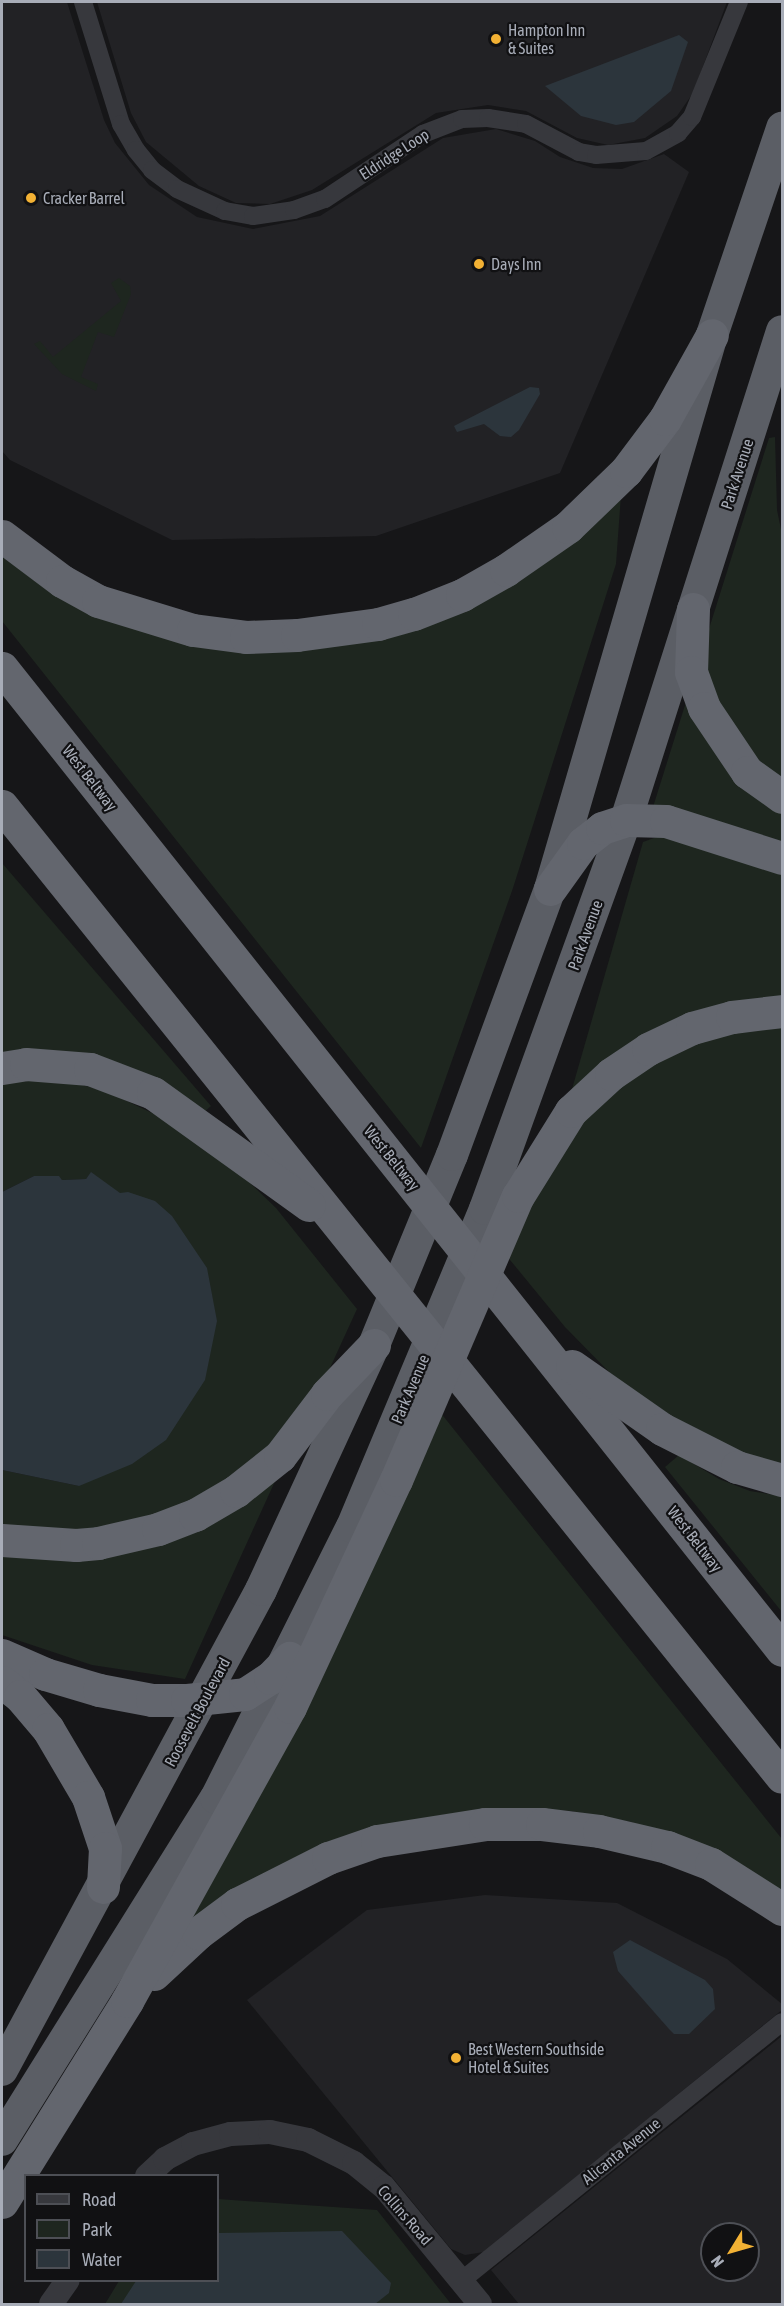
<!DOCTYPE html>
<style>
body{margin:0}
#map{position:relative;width:784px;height:2306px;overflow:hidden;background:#161618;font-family:"Asap Condensed",sans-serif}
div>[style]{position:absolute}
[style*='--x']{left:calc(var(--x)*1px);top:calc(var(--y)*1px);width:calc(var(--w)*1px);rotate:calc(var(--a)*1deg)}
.built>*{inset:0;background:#222225}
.green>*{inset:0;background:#1e261f}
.water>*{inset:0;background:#2c353c}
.minor>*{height:18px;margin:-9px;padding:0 9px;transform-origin:9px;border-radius:9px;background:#37383d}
.tertiary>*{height:24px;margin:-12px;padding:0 12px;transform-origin:12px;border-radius:12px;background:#37383d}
.trunk>*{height:32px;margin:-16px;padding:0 16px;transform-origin:16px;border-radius:16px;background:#5b5e65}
.motorway>*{height:33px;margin:-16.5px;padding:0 16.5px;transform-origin:16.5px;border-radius:16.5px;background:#63666e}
.dots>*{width:16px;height:16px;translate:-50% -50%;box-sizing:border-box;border:3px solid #111113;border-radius:50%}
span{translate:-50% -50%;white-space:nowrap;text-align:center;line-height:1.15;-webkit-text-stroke:4.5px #111113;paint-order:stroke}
.poi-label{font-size:16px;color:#a8adb8}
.left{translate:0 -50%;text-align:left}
.street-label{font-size:16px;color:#a8adb8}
.frame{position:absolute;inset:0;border:3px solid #a8adb8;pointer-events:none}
.legend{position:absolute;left:24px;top:2174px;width:195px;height:108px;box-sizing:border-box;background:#111113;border:2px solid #4d4f55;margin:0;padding:8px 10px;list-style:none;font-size:18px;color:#a8adb8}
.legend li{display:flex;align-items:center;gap:12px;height:30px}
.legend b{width:30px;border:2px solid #4d4f55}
.north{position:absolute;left:700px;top:2222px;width:60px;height:60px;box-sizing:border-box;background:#111113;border:2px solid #4d4f55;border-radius:50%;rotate:233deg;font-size:16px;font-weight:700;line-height:24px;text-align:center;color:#a8adb8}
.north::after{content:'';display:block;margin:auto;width:21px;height:27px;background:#f2b134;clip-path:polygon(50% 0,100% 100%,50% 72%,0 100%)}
</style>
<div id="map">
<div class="built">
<div style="clip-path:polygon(2px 2px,67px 2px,104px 120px,115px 143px,149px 185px,197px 217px,253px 229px,320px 216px,443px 138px,496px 129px,535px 141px,560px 157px,593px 168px,622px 169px,664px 154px,689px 172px,560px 473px,376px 536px,172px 540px,10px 460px,2px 451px)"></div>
<div style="clip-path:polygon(97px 2px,727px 2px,693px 93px,677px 116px,645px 138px,608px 145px,577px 138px,526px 111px,488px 105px,436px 113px,312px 190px,270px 204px,236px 203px,199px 186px,146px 142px,131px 113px)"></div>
<div style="clip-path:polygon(485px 1895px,617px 1903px,727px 1959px,782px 2004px,782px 2010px,484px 2252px,465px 2255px,451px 2249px,247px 2000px,367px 1910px)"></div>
<div style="clip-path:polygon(evenodd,782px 2036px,782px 2304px,519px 2304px,491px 2270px,782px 2036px,712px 2234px,748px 2234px,748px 2270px,712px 2270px,712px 2234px)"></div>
</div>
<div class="green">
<div style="clip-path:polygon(119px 278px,130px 286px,131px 294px,114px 337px,98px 332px,81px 377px,98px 384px,96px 391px,62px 374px,34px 344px,40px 341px,53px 357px,121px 301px,111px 283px)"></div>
<div style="clip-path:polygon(775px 437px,777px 510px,782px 534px,782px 849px,653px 807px,769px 438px)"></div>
<div style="clip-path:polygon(621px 495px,616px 564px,513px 888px,421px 1148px,2px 621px,2px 548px,75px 602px,348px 639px)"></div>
<div style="clip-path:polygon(662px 835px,782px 872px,782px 1002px,570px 1096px,643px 842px)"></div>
<div style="clip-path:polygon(2px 863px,211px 1106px,201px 1115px,2px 1056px)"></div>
<div style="clip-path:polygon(782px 1022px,782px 1472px,729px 1456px,612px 1375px,565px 1327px,506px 1255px,531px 1193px,581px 1114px,677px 1044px)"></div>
<div style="clip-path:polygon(40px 1080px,73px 1082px,110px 1093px,173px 1123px,245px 1178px,276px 1208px,357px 1309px,324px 1381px,305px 1411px,218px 1495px,112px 1533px,2px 1529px,2px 1470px,79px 1486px,120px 1194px,91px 1173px,86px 1179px,62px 1180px,58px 1176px,34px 1176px,2px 1192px,2px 1083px)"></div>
<div style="clip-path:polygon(440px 1412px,782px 1839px,782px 1892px,631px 1822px,571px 1811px,494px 1808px,436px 1816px,176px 1941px)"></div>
<div style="clip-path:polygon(679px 1455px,719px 1479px,750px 1491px,782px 1496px,782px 1612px,665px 1467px)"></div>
<div style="clip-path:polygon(276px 1479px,185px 1679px,92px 1665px,2px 1635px,2px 1550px,43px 1556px)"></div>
<div style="clip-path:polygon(218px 2199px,377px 2210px,451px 2304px,105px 2304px,119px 2281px,218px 2280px)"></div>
</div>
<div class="water">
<div style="clip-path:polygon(679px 35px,688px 42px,671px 91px,634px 122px,616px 125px,581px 116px,545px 86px)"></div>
<div style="clip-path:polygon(530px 387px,539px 388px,540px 394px,519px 430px,511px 437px,500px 436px,484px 424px,457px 432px,454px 426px)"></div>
<div style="clip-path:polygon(91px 1172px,120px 1193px,128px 1192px,155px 1201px,172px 1216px,207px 1268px,217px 1321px,205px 1380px,166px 1440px,132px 1464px,79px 1486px,2px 1470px,2px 1192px,34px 1176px,59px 1176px,62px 1180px,86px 1179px)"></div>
<div style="clip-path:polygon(630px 1940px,705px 1980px,713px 1989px,715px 2009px,689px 2034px,674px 2034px,669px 2029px,618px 1971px,613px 1952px)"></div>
<div style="clip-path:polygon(342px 2231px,391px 2283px,389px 2293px,375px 2304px,121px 2304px,136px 2281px,218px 2280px,218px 2233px)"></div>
</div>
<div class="minor">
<div style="--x:83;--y:2;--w:128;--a:72.7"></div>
<div style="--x:121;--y:124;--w:30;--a:60"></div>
<div style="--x:136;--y:150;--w:26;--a:51"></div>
<div style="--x:152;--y:170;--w:31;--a:37"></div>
<div style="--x:177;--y:189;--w:53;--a:24.6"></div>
<div style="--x:225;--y:211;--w:28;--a:10"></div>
<div style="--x:253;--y:216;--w:41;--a:-8.3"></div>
<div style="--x:294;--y:210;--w:33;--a:-20"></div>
<div style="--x:325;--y:199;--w:118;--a:-33.6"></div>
<div style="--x:423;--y:134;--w:42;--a:-21"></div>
<div style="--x:462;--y:119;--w:26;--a:-2"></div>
<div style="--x:488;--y:118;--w:38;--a:9"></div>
<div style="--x:526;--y:124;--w:60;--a:27.8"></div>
<div style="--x:579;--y:152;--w:17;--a:10"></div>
<div style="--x:596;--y:155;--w:50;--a:-4.6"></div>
<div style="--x:646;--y:151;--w:37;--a:-29"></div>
<div style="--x:678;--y:133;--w:21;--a:-49"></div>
<div style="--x:692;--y:117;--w:124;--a:-67.8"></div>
<div style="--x:461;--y:2281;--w:412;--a:-38.9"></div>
</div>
<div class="tertiary">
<div style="--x:147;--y:2176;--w:25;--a:-43"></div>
<div style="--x:165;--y:2159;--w:32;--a:-28"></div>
<div style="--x:193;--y:2144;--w:39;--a:-15"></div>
<div style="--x:231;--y:2134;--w:39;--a:-3"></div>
<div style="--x:270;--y:2132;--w:39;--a:12"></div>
<div style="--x:308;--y:2140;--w:51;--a:26.6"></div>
<div style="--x:354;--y:2163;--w:38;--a:39"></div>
<div style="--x:384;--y:2187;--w:151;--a:50.6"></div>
<div style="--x:51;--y:2304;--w:29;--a:-55"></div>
</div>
<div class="trunk">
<div style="--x:2;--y:2070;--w:545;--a:-61.65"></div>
<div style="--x:261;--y:1590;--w:270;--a:-65.2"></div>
<div style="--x:374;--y:1345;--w:205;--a:-67.7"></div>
<div style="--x:452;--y:1155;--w:283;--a:-69.8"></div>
<div style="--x:550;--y:889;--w:577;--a:-73.7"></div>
<div style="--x:712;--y:335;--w:219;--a:-71.3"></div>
<div style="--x:2;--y:2140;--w:403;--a:-58"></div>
<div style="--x:216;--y:1798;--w:303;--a:-63.4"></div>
<div style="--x:352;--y:1527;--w:345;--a:-67.3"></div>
<div style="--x:485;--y:1209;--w:414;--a:-70.1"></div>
<div style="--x:626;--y:820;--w:513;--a:-72.31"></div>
</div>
<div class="motorway">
<div style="--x:2;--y:536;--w:75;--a:36.9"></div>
<div style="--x:62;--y:581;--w:41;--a:29.1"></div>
<div style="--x:98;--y:601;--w:99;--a:17"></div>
<div style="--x:193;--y:630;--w:53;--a:7.5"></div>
<div style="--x:246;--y:637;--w:51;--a:-2.2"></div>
<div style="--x:297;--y:635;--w:82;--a:-7.7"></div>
<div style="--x:378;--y:624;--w:37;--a:-16"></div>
<div style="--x:414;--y:614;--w:52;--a:-21.6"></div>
<div style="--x:462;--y:595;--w:51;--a:-29.6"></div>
<div style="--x:506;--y:570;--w:75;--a:-34.7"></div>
<div style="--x:568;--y:527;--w:81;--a:-44"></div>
<div style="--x:626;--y:471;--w:65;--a:-53.1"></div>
<div style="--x:665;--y:419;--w:96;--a:-60.8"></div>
<div style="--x:693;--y:609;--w:63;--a:91.8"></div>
<div style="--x:691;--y:672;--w:38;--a:70"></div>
<div style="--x:704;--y:708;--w:77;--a:56.1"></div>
<div style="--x:747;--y:772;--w:43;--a:35.5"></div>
<div style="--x:2;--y:668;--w:1254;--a:51.54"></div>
<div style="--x:2;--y:806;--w:1245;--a:51.23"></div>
<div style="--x:550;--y:889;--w:57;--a:-54.3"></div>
<div style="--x:583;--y:843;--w:24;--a:-38"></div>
<div style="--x:602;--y:828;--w:25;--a:-18"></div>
<div style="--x:626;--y:820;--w:40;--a:1.4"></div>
<div style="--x:666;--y:821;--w:122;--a:17.7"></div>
<div style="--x:2;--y:1068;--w:24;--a:-9"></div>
<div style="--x:26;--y:1064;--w:64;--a:4.5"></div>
<div style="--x:90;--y:1069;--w:67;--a:20.9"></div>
<div style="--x:153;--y:1093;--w:192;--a:35.7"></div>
<div style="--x:572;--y:1366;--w:110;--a:35"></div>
<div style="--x:662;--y:1429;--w:84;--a:26.9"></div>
<div style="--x:737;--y:1467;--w:47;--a:16.1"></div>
<div style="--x:2;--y:1540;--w:74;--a:3.9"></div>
<div style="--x:76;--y:1545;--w:22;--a:-5"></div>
<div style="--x:98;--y:1543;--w:62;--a:-13.1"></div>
<div style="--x:158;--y:1529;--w:40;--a:-21"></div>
<div style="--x:195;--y:1515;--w:48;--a:-30.3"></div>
<div style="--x:236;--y:1491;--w:56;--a:-38.5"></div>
<div style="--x:280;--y:1456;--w:78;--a:-52.8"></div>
<div style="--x:327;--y:1394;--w:68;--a:-46.2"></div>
<div style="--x:2;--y:1655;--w:47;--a:23.8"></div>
<div style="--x:45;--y:1674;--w:56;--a:16.5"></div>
<div style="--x:99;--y:1690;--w:54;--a:10.7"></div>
<div style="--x:152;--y:1700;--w:35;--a:0"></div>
<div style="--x:187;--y:1700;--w:58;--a:-5.9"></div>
<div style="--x:245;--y:1694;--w:30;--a:-33"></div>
<div style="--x:270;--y:1678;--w:28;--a:-46"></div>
<div style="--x:2;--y:1682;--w:23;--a:38"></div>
<div style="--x:20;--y:1696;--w:43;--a:49.7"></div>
<div style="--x:48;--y:1729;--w:79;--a:59.5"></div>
<div style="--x:88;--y:1797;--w:54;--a:71.6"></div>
<div style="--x:105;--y:1848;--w:39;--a:93"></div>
<div style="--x:154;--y:1974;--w:60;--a:-43"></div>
<div style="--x:198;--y:1933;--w:49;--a:-36.6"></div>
<div style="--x:237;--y:1904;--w:102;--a:-26.8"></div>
<div style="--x:328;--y:1858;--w:52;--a:-19.1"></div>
<div style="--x:377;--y:1841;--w:109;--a:-8.9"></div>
<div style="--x:485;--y:1824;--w:57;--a:0"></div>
<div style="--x:542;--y:1824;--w:57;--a:7"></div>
<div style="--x:599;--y:1831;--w:70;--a:13.2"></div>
<div style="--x:667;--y:1847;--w:47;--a:21.1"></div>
<div style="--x:711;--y:1864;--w:84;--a:32.4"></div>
<div style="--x:2;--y:2202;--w:237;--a:-58.1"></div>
<div style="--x:127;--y:2001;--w:336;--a:-61"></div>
<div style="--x:290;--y:1707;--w:251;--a:-65"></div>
<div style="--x:396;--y:1480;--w:309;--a:-66.8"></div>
<div style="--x:518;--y:1196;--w:100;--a:-58.1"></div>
<div style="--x:571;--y:1111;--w:54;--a:-42.8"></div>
<div style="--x:611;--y:1074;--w:45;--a:-34"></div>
<div style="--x:648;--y:1049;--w:49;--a:-25.5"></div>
<div style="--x:692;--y:1028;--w:41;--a:-15.4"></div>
<div style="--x:732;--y:1017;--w:50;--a:-6.8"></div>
</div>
<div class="dots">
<div style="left:496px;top:39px;background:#f2b134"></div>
<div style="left:31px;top:198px;background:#f2b134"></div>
<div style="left:479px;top:264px;background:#f2b134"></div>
<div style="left:456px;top:2058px;background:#f2b134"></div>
</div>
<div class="poi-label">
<span class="left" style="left:508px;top:39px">Hampton Inn<br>&amp; Suites</span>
<span class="left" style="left:43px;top:198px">Cracker Barrel</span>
<span class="left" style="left:491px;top:264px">Days Inn</span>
<span class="left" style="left:468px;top:2058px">Best Western Southside<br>Hotel &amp; Suites</span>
</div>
<div class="street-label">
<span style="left:394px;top:154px;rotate:-33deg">Eldridge Loop</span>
<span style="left:737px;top:474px;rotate:-72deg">Park Avenue</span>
<span style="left:90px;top:778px;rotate:52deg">West Beltway</span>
<span style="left:585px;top:935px;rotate:-70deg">Park Avenue</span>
<span style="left:392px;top:1158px;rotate:51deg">West Beltway</span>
<span style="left:410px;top:1389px;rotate:-67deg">Park Avenue</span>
<span style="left:695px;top:1539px;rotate:52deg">West Beltway</span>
<span style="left:197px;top:1712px;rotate:-62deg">Roosevelt Boulevard</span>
<span style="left:621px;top:2151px;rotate:-39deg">Alicanta Avenue</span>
<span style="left:405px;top:2215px;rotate:49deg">Collins Road</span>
</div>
<div class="frame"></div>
<ul class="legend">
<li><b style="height:8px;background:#37383d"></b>Road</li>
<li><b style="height:16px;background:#1e261f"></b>Park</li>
<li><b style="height:16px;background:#2c353c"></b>Water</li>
</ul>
<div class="north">N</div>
</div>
